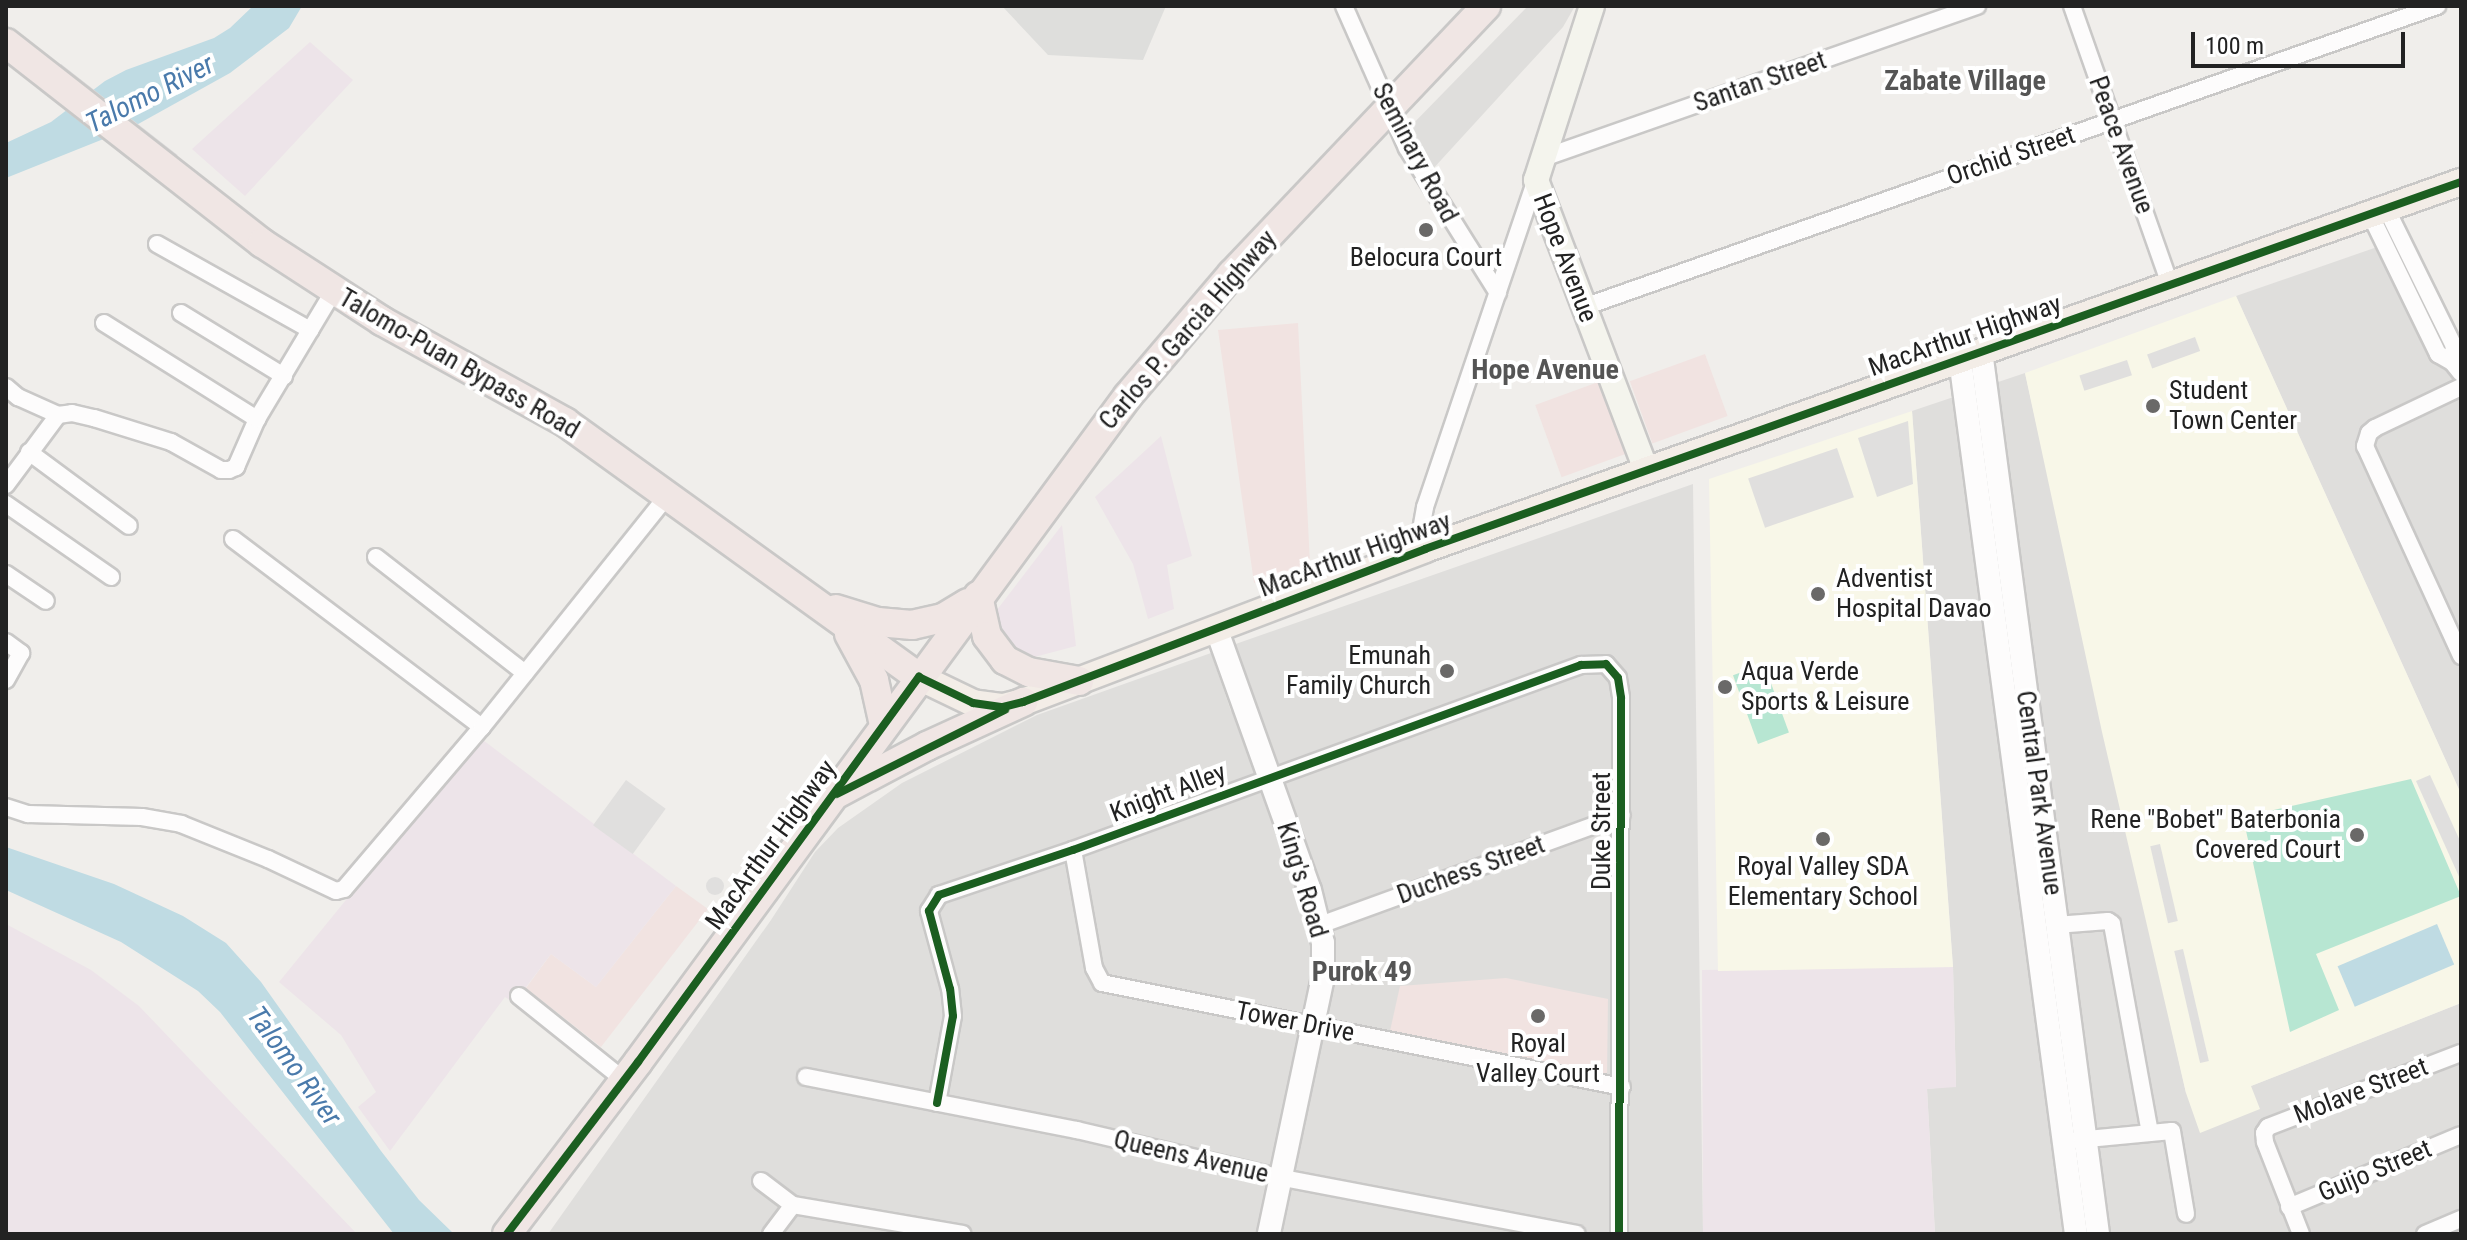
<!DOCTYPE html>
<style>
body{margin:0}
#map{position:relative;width:2467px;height:1240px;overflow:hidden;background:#f0eeeb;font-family:"Roboto Condensed",sans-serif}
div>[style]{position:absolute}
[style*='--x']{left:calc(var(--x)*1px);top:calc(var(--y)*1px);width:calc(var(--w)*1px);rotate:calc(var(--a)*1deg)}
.residential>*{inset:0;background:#dfdedc}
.commercial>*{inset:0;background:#f1e3e1;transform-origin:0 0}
.industrial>*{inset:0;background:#ede4e9}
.education>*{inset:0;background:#f8f7e8}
.religious>*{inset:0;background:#dededc}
.pitch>*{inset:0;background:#b7e6d2;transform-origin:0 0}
.parking>*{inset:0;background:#e0dfde;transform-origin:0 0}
.round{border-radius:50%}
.water>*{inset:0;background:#bfdbe3;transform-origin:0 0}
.pier>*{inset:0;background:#dedddd;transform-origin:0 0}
.roads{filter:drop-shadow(2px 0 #c9c8c7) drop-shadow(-2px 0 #c9c8c7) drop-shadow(0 2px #c9c8c7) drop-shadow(0 -2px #c9c8c7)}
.minor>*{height:16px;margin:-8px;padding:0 8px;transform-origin:8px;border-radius:8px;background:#fdfcfc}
.tertiary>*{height:22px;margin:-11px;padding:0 11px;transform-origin:11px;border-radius:11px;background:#fdfcfc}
.secondary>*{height:24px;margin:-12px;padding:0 12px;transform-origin:12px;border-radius:12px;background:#f4f4ed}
.primary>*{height:26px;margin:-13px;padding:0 13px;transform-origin:13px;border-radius:13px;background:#f3ede7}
.trunk>*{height:28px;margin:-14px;padding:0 14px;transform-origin:14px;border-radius:14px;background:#f0e6e4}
.cycleway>*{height:8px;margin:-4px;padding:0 4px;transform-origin:4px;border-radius:4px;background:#1b5e20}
.dots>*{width:22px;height:22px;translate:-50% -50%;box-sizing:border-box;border:4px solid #fff;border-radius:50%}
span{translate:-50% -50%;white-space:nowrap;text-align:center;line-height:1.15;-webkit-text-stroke:8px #fff;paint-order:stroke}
.street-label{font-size:26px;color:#222}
.poi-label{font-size:26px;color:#222}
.left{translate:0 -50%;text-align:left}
.right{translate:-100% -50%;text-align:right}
.neighbourhood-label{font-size:28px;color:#555;font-weight:700}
.water-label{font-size:28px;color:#4a7aab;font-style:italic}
.frame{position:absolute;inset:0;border:8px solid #222;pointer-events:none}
.scale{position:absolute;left:2191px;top:32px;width:214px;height:36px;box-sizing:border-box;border:4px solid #222;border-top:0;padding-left:10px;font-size:24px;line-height:28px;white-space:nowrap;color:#222;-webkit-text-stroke:6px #fff;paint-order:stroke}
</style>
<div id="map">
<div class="residential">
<div style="clip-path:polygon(1528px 6px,1575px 6px,1563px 27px,1431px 171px,1406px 131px)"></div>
<div style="clip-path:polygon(2406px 237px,2461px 347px,2461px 794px,2236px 296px)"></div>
<div style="clip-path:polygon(2025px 373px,2186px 1093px,2251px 1086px,2461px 1003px,2461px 1234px,1935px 1234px,1927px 1089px,1956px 1086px,1953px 967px,1912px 411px)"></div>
<div style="clip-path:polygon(1693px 484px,1703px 1234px,548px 1234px,771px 920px,815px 852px,838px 828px,902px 783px,1037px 715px,1211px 653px,1231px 711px,1249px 705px,1230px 646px)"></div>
</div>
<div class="commercial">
<div style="clip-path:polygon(1298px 323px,1310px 564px,1254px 583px,1218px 330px)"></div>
<div style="left:1705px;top:354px;width:66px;height:80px;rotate:70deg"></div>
<div style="left:1601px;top:381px;width:77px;height:70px;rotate:70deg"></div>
<div style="clip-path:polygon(676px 886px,708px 909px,601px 1047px,526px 988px,551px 954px,596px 987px)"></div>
<div style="clip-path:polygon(1506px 978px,1608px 999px,1607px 1075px,1390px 1031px,1400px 986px)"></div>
</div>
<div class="industrial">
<div style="clip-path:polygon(310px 42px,353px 80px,245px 196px,192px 149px)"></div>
<div style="clip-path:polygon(1161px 436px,1192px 556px,1167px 565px,1174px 609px,1148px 619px,1133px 564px,1095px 497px)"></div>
<div style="clip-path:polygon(1062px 525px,1076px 646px,1023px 660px,1006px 648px,993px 615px)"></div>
<div style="clip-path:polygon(479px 737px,676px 886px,596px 987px,551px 954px,514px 1003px,505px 997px,390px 1151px,358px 1107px,376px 1092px,341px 1035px,279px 982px)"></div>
<div style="clip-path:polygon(6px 924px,91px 970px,139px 1006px,357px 1234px,6px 1234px)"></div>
<div style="clip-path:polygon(1953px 967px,1956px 1087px,1927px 1089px,1935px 1234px,1703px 1234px,1702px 970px)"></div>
</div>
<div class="education">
<div style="clip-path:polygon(2236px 296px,2461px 794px,2461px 1003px,2251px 1086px,2260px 1109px,2200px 1133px,2186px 1093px,2102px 732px,2025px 373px)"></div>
<div style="clip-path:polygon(1912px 411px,1953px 967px,1718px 971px,1709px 479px)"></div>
</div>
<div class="religious">
<div style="clip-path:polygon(1002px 6px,1166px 6px,1143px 60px,1048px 55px)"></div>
</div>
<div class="pitch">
<div style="left:1764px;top:664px;width:73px;height:33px;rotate:70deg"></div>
<div style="clip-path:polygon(2411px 779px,2461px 896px,2316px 954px,2339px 1010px,2290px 1032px,2243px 817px)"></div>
</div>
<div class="parking">
<div style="left:2195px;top:337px;width:15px;height:51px;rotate:70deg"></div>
<div style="left:2127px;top:360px;width:16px;height:50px;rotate:72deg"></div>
<div style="clip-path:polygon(1908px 421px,1913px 484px,1877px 497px,1858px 438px)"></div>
<div style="left:1837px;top:448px;width:52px;height:94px;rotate:71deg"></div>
<div style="clip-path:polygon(2430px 775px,2461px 843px,2461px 881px,2416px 781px)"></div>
<div style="left:626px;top:780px;width:49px;height:56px;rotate:36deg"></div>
<div style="left:2160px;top:844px;width:79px;height:10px;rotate:77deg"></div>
<div class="round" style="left:706px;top:877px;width:18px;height:18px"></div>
<div style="left:2183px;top:949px;width:115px;height:9px;rotate:77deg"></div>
</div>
<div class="water">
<div style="clip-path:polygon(253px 6px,302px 6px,289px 28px,230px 73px,131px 128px,6px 178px,6px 143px,51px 122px,105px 81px,126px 70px,214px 38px,230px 28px)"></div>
<div style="clip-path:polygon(6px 847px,114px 884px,183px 916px,226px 943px,261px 982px,381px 1151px,419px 1200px,454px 1234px,394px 1234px,220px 1012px,198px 991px,121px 942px,6px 890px)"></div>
<div style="left:2437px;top:924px;width:44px;height:108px;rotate:67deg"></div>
</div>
<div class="pier">
<div style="left:61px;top:64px;width:148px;height:34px;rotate:38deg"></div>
</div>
<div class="roads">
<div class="minor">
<div style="--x:1344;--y:6;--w:155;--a:66.1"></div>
<div style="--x:1407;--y:148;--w:171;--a:57.9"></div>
<div style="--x:2072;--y:6;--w:295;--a:70.6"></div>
<div style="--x:1543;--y:158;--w:460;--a:-19.3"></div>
<div style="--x:2386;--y:208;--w:154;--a:63.8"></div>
<div style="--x:2454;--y:346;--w:16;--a:97"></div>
<div style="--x:2370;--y:214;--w:156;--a:64.1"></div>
<div style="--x:2438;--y:354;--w:16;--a:30"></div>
<div style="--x:2452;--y:362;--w:14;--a:51"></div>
<div style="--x:157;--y:244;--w:176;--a:29.3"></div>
<div style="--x:1584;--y:307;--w:905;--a:-19.44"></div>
<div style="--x:181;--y:313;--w:121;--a:31.5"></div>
<div style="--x:104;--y:323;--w:181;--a:32.1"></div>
<div style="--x:6;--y:387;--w:16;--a:40"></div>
<div style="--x:18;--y:397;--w:44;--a:24.2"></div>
<div style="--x:58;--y:415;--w:14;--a:-8"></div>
<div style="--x:72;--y:413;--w:23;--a:13"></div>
<div style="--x:94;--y:418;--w:81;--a:17.3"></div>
<div style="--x:171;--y:442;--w:57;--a:29.2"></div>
<div style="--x:221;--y:470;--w:8;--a:0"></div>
<div style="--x:229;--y:470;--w:8;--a:-23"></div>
<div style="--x:236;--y:467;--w:52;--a:-66.4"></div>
<div style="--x:257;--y:419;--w:148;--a:-59.1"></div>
<div style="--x:2461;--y:387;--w:95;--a:154.5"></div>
<div style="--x:2375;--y:428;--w:8;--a:140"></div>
<div style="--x:2369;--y:433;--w:14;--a:107"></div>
<div style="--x:2365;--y:446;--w:231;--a:65.4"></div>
<div style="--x:29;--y:452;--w:124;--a:36.5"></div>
<div style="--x:6;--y:485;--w:87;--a:-53.4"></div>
<div style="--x:6;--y:504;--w:128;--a:34.8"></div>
<div style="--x:233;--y:539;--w:312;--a:37.1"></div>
<div style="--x:1425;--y:549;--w:19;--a:-102"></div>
<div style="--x:1421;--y:530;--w:23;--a:-80"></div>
<div style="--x:1425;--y:507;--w:345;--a:-71.3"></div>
<div style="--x:376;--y:557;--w:189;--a:37.9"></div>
<div style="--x:6;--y:574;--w:48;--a:34"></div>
<div style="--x:6;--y:642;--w:19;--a:36"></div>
<div style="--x:21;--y:653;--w:31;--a:119"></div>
<div style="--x:6;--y:807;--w:23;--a:18"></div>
<div style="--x:28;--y:814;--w:114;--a:1.5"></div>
<div style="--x:142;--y:817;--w:40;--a:10"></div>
<div style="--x:181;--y:824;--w:94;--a:21.9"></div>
<div style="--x:268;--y:859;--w:75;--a:25.2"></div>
<div style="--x:336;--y:891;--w:8;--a:-14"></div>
<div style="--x:344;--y:889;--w:213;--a:-49.6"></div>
<div style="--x:482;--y:727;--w:296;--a:-51.3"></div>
<div style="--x:1073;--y:850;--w:120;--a:79.9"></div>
<div style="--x:1094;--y:968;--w:17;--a:62"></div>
<div style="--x:1102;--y:983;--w:530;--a:11.31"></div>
<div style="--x:1320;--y:925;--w:321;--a:-20"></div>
<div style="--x:2056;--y:925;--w:52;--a:-4.4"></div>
<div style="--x:2108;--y:921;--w:5;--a:37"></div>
<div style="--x:2112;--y:924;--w:212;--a:79.7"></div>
<div style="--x:519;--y:996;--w:134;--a:38.7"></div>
<div style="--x:806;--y:1077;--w:276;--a:11.1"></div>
<div style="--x:1077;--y:1130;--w:206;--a:13.2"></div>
<div style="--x:1278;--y:1177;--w:304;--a:10.8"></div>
<div style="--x:937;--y:1103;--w:88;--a:-79.6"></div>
<div style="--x:953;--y:1016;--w:27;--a:-96"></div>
<div style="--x:950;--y:989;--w:81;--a:-105.1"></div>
<div style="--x:929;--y:911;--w:19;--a:-58"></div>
<div style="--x:939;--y:895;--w:141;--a:-18.6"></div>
<div style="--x:1073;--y:850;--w:541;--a:-20.01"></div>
<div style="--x:1581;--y:665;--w:25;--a:-2"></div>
<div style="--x:1606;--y:664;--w:18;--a:49"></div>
<div style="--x:1618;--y:678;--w:20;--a:81"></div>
<div style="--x:1621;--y:698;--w:536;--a:90.21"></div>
<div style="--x:2077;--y:1140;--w:95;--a:-5.4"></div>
<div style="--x:2172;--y:1131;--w:84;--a:80.4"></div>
<div style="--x:761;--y:1181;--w:40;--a:37"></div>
<div style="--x:793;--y:1205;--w:172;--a:9.7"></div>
<div style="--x:2289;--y:1207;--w:186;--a:-22.7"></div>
<div style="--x:771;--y:1234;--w:36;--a:-53"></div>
<div style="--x:2301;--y:1234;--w:99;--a:-111.4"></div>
<div style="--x:2265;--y:1142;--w:9;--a:-96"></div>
<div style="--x:2264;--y:1133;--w:7;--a:-56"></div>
<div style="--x:2268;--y:1127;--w:207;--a:-21"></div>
<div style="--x:2425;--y:1234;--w:39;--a:-23"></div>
</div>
<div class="tertiary">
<div style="--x:1981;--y:351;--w:891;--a:82.45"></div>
<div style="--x:1960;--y:359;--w:883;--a:82.45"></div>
<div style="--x:1216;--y:628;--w:278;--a:70.3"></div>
<div style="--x:1310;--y:890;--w:55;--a:76.2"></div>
<div style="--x:1323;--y:943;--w:34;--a:90"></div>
<div style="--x:1323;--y:977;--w:263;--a:101.9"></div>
</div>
<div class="secondary">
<div style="--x:1592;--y:6;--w:183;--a:107.8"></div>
<div style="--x:1536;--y:180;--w:310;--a:69.2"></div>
</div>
<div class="primary">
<div style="--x:919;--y:677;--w:60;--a:25.7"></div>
<div style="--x:973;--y:703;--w:30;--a:8"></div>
<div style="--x:1003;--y:707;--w:21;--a:-14"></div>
<div style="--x:1023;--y:702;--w:430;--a:-20.8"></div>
<div style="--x:1425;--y:549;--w:1099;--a:-19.51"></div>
</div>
<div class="trunk">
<div style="--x:6;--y:43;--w:325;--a:38"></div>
<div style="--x:262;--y:243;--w:143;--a:33"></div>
<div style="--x:382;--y:321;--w:209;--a:28.9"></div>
<div style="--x:565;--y:422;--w:436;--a:35.8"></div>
<div style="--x:978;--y:596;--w:41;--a:77.3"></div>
<div style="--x:987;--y:636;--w:30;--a:53"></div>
<div style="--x:1005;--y:660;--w:27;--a:27"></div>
<div style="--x:1029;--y:672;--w:51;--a:10.2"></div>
<div style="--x:836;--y:609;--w:44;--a:17.2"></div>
<div style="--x:878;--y:622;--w:34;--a:5"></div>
<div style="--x:912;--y:625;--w:32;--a:-13"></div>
<div style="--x:943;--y:618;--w:29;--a:-31"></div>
<div style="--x:849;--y:634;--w:52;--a:61.5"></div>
<div style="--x:874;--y:680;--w:46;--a:77.5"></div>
<div style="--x:838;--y:793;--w:101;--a:-27.8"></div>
<div style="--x:927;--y:746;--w:106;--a:-24.6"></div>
<div style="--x:507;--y:1234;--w:216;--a:-52.7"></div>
<div style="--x:638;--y:1062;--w:827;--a:-53.66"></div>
<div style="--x:1128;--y:396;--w:160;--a:-49.6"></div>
<div style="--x:1232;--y:274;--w:369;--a:-46.5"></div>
</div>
</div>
<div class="cycleway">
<div style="--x:837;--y:794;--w:188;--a:-26.6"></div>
<div style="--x:937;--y:1103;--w:88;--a:-79.6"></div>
<div style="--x:953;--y:1016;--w:27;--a:-96"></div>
<div style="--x:950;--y:989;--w:81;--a:-105.1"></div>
<div style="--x:929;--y:911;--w:19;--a:-58"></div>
<div style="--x:939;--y:895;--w:141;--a:-18.6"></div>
<div style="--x:1073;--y:850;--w:541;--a:-20.01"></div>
<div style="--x:1581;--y:665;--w:25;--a:-2"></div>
<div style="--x:1606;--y:664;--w:18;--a:49"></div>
<div style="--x:1618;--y:678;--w:20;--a:81"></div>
<div style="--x:1621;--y:698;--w:536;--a:90.21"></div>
<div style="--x:507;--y:1234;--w:216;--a:-52.7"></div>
<div style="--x:638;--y:1062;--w:477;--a:-53.9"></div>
<div style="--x:919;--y:677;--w:60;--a:25.7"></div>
<div style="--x:973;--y:703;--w:30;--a:8"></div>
<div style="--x:1003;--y:707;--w:21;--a:-14"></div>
<div style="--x:1023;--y:702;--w:430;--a:-20.8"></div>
<div style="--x:1425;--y:549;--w:1099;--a:-19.51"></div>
</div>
<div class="dots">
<div style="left:1426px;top:230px;background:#6a6968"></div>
<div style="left:2153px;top:406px;background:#6a6968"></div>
<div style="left:1818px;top:594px;background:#6a6968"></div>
<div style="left:1447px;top:671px;background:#6a6968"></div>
<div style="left:1725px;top:687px;background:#6a6968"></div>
<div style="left:2357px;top:835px;background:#6a6968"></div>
<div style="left:1823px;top:839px;background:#6a6968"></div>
<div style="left:1538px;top:1016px;background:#6a6968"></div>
</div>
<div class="street-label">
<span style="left:1760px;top:82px;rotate:-19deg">Santan Street</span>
<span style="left:2121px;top:145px;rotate:70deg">Peace Avenue</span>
<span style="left:1415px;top:153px;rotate:62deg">Seminary Road</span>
<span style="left:2011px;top:156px;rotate:-19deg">Orchid Street</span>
<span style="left:1565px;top:258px;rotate:69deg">Hope Avenue</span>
<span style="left:1188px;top:330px;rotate:-49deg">Carlos P. Garcia Highway</span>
<span style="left:1965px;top:336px;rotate:-19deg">MacArthur Highway</span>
<span style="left:459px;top:364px;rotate:30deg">Talomo-Puan Bypass Road</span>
<span style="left:1355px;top:555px;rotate:-20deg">MacArthur Highway</span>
<span style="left:1168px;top:793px;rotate:-21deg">Knight Alley</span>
<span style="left:2039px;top:793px;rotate:82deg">Central Park Avenue</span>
<span style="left:1602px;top:831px;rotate:-90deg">Duke Street</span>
<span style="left:771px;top:845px;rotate:-54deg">MacArthur Highway</span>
<span style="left:1471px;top:870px;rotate:-20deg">Duchess Street</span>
<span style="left:1302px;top:880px;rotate:73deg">King's Road</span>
<span style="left:1295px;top:1022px;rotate:11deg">Tower Drive</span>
<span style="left:2361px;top:1091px;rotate:-21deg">Molave Street</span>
<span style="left:1191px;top:1157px;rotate:13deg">Queens Avenue</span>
<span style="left:2375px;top:1171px;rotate:-23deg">Guijo Street</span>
</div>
<div class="poi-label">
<span style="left:1426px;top:258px">Belocura Court</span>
<span class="left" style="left:2169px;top:406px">Student<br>Town Center</span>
<span class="left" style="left:1836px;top:594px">Adventist<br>Hospital Davao</span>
<span class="right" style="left:1431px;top:671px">Emunah<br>Family Church</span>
<span class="left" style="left:1741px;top:687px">Aqua Verde<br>Sports &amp; Leisure</span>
<span class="right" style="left:2341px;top:835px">Rene "Bobet" Baterbonia<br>Covered Court</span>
<span style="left:1823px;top:882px">Royal Valley SDA<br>Elementary School</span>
<span style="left:1538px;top:1059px">Royal<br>Valley Court</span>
</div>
<div class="neighbourhood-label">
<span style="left:1965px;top:81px">Zabate Village</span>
<span style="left:1545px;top:370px">Hope Avenue</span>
<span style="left:1362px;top:972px">Purok 49</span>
</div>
<div class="water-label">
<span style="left:150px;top:94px;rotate:-27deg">Talomo River</span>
<span style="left:294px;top:1066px;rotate:54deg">Talomo River</span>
</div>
<div class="frame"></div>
<div class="scale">100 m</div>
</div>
